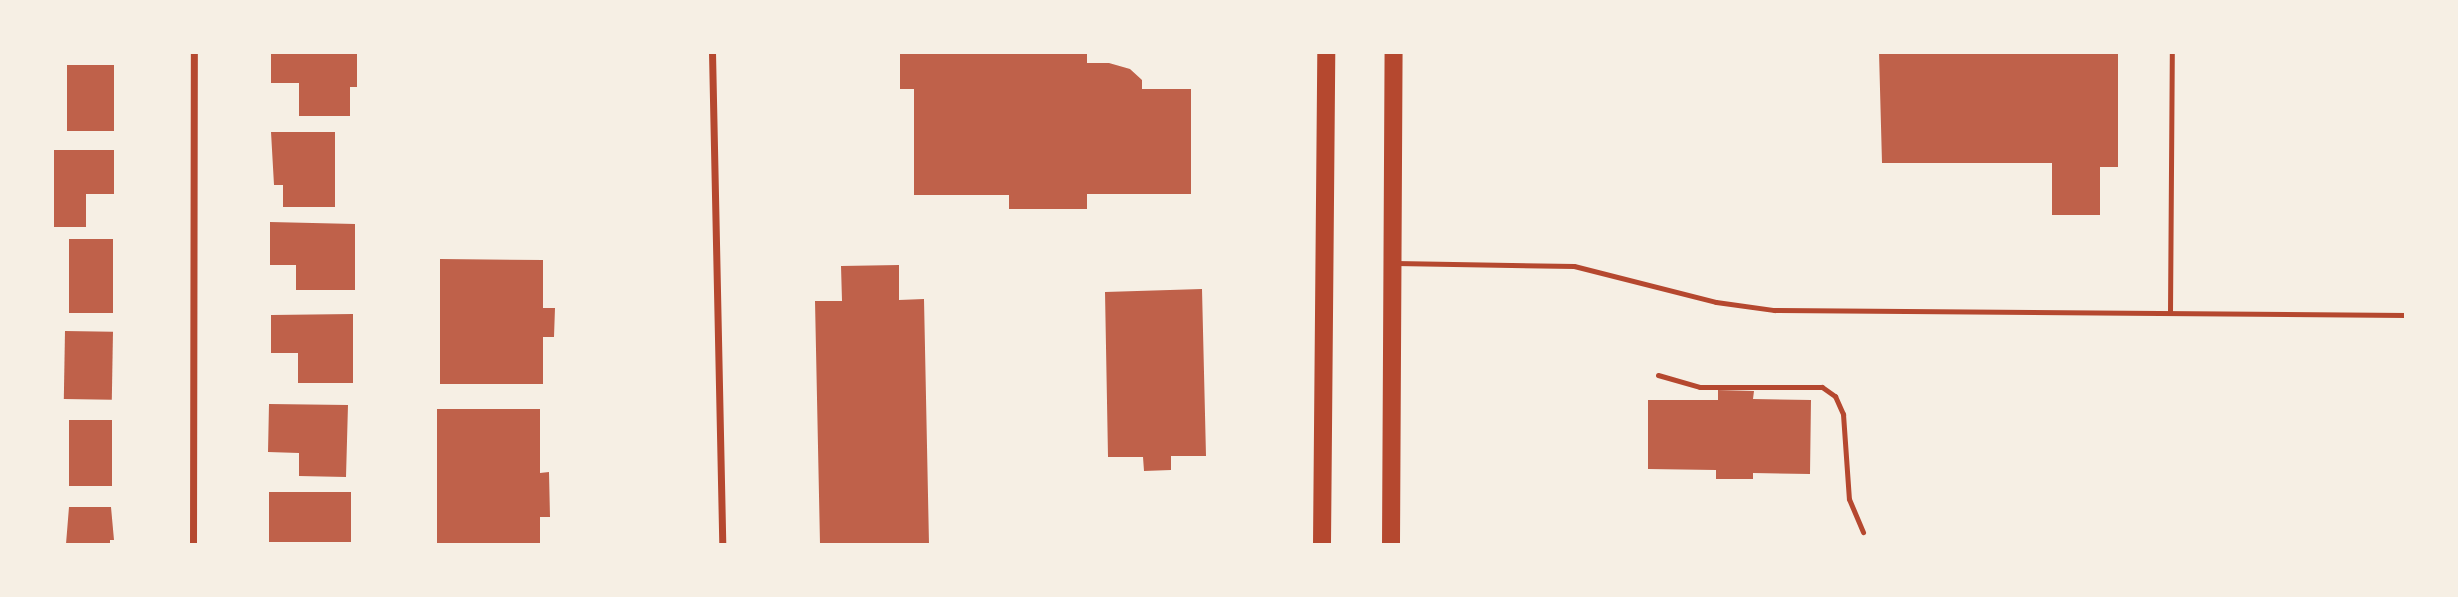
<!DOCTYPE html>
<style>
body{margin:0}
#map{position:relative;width:2458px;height:597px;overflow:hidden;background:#f6efe4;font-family:"PT Sans",sans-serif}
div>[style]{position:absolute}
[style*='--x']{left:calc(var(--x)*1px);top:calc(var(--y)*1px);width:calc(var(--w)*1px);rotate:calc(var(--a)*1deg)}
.building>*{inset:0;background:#bf614a;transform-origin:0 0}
.service>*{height:5px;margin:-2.5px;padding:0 2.5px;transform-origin:2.5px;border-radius:2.5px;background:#b5482f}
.minor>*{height:7px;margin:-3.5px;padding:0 3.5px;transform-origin:3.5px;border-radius:3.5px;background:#b5482f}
.primary>*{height:18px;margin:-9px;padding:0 9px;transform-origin:9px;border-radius:9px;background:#b5482f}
span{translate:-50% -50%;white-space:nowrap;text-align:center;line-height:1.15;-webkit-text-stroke:6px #f6efe4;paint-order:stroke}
.frame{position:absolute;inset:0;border:54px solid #f6efe4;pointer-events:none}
</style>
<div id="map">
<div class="building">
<div style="clip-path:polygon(271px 52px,357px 52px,357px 87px,350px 87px,350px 116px,299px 116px,299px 83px,271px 83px)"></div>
<div style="clip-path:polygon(900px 52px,1087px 52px,1087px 63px,1109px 63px,1130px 69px,1142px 80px,1142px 89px,1191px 89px,1191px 194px,1087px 194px,1087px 209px,1009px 209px,1009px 195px,914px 195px,914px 89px,900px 89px)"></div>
<div style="clip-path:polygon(1879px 52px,2118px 52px,2118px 167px,2100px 167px,2100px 215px,2052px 215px,2052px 163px,1882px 163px)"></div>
<div style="left:67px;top:65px;width:47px;height:66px"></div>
<div style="clip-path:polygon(271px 132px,335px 132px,335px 207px,283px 207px,283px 185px,274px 185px)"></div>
<div style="clip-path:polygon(52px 150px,114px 150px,114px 194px,86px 194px,86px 227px,52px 227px)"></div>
<div style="clip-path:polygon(270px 222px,355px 224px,355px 290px,296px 290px,296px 265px,270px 265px)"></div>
<div style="left:113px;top:239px;width:74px;height:44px;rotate:90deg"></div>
<div style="clip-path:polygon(440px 259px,543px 260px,543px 308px,555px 308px,554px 337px,543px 337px,543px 384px,440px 384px)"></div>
<div style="clip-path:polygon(899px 265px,899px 300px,924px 299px,929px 544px,820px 544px,815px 301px,842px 301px,841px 266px)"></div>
<div style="clip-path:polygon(1202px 289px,1206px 456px,1171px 456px,1171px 470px,1144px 471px,1143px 457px,1108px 457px,1105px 292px)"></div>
<div style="clip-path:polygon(353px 314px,353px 383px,298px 383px,298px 353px,271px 353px,271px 315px)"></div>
<div style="left:65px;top:331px;width:48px;height:68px;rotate:1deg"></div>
<div style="clip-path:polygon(1718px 390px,1754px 391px,1753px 399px,1811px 400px,1810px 474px,1753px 473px,1753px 479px,1716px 479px,1716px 470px,1648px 469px,1648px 400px,1718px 400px)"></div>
<div style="clip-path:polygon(269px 404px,348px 405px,346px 477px,299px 476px,299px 453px,268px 452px)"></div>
<div style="clip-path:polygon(437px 409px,540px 409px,540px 473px,549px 472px,550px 517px,540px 517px,540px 544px,437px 544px)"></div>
<div style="left:69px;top:420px;width:43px;height:66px"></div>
<div style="left:269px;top:492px;width:82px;height:50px"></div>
<div style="clip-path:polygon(69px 507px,111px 507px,114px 540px,110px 540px,110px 544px,66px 544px)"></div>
</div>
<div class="service">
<div style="--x:1395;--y:263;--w:179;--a:1"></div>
<div style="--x:1574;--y:266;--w:146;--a:14.2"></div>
<div style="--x:1716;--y:302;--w:59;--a:7.9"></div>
<div style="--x:1774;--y:310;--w:632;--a:0.45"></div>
<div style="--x:2170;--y:313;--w:261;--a:-89.6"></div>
<div style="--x:1658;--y:375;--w:44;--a:15.9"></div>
<div style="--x:1700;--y:387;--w:122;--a:0"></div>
<div style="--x:1822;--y:387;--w:16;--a:35"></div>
<div style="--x:1835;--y:396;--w:20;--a:66"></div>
<div style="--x:1843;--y:414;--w:85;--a:86"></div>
<div style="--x:1849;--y:499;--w:36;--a:67"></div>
</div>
<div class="minor">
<div style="--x:712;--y:52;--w:492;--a:88.8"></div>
<div style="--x:193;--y:544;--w:492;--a:-89.9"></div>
</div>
<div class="primary">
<div style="--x:1322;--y:544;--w:492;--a:-89.5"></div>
<div style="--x:1391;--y:544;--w:492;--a:-89.7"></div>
</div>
<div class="frame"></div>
</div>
